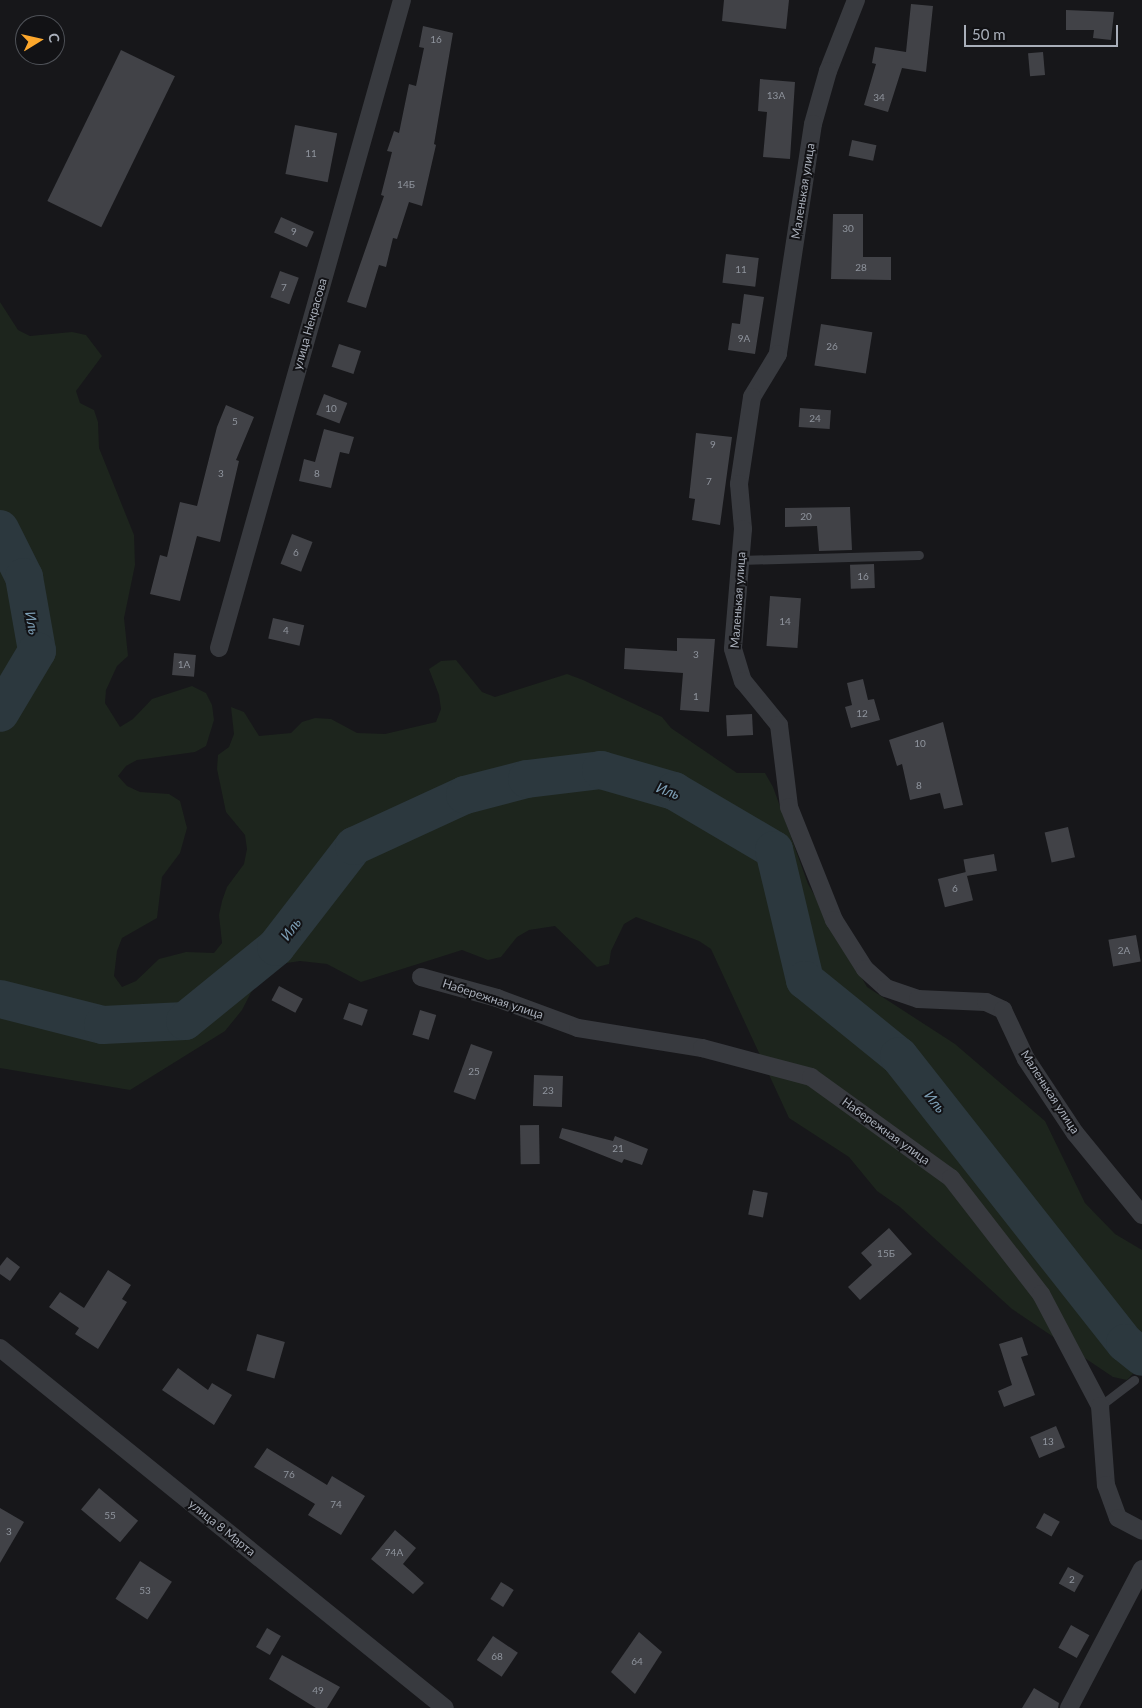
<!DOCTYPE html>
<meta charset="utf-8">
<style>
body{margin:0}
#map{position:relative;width:1142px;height:1708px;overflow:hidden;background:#17171a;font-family:Lato,sans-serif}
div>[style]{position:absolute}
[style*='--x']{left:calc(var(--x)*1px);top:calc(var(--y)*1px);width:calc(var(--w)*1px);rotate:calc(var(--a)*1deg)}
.green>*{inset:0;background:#1d251d}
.river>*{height:38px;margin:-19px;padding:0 19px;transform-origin:19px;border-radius:19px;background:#2c383e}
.building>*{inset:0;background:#414247;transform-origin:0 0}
.lane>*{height:9px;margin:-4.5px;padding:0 4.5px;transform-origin:4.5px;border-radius:4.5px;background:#383a3f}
.street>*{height:18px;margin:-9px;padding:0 9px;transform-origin:9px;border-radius:9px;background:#383a3f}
span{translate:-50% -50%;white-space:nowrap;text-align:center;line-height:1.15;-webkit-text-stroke:4px #121215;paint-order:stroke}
.number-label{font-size:10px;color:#8f949d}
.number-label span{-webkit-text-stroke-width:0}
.street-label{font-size:12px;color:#a9afba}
.water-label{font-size:14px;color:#7ea0b7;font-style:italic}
.north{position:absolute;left:15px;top:15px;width:50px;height:50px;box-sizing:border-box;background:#121215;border:1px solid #4e5157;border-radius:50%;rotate:81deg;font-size:14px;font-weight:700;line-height:20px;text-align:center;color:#a9afba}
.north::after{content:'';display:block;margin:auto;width:18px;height:22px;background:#fca72c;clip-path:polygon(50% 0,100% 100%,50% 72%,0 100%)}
.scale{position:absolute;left:964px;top:25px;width:154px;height:22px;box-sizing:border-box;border:2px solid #a9afba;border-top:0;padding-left:6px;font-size:15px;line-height:18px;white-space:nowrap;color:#a9afba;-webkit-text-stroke:4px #121215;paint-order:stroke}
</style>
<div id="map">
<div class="green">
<div style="clip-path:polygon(0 302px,18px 330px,30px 336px,72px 332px,86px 335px,102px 356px,76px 391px,80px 403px,94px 410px,98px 422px,99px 448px,134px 535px,135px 565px,124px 618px,128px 656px,117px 666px,106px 690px,105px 703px,120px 727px,133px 719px,152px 699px,192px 686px,206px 693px,212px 705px,214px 720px,206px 746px,195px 752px,137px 760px,126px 766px,118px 776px,127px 786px,140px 792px,169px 794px,180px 801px,187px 828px,180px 853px,162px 877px,157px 918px,122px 938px,117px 951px,114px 976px,122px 987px,136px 981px,159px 959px,186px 952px,214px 953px,222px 943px,219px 915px,222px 901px,227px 887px,244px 864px,247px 849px,245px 835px,226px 812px,217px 769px,218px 755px,229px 747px,234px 734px,231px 707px,244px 712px,259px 736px,291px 733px,302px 722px,315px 718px,331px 719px,357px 733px,385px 734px,436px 722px,441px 709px,439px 695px,429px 669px,441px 661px,456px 660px,482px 692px,495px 697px,567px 674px,583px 680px,662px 717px,671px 728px,737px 773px,765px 773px,773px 787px,808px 884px,867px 987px,955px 1044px,1045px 1121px,1085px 1203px,1115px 1234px,1142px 1250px,1142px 1364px,1127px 1380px,1113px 1377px,1012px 1309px,900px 1207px,877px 1191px,849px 1157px,789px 1118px,711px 949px,699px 941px,636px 917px,624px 924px,611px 951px,609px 964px,597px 967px,555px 926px,529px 930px,517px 937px,501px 957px,488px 960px,462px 950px,361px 982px,327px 964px,300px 961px,274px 965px,261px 973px,242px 1010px,225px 1031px,130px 1090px,0 1068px)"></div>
</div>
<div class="river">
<div style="--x:0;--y:529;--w:54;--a:63.4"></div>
<div style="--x:24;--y:577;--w:75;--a:80"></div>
<div style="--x:37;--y:651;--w:72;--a:120.8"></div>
<div style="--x:0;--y:999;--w:106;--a:14.2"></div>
<div style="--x:103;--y:1025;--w:82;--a:-2.8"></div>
<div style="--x:185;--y:1021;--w:117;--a:-39.1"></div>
<div style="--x:276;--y:947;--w:128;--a:-52.3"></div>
<div style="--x:354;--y:846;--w:122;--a:-24.7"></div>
<div style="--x:465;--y:795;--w:64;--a:-14.5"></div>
<div style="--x:527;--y:779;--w:75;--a:-6.9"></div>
<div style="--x:601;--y:770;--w:76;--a:16"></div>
<div style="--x:674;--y:791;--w:116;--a:30.5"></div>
<div style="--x:774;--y:850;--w:134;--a:76.6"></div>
<div style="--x:805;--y:980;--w:121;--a:39"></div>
<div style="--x:899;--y:1056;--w:365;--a:51.8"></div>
<div style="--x:1125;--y:1343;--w:22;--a:39"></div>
</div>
<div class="building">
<div style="clip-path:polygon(724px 0,789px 0,786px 29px,722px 21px)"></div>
<div style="clip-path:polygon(911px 4px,933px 6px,926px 72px,902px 68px,888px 112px,864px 105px,876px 64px,872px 63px,875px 47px,906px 52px)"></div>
<div style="clip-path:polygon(1066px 10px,1114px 12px,1111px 40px,1093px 38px,1094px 30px,1066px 30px)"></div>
<div style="clip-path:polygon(423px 26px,453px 33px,434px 144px,436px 145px,422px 206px,409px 202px,397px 239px,393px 238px,386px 267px,379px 265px,366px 308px,347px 302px,384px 196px,381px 195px,392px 152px,387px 151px,394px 131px,399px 133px,409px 84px,416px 86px,424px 48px,419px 47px)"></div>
<div style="left:121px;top:50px;width:60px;height:168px;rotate:26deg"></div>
<div style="left:1043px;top:52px;width:23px;height:15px;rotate:85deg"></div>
<div style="clip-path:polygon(760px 79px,795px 82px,790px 159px,763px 157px,767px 112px,758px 111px)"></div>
<div style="left:295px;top:125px;width:43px;height:50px;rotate:11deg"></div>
<div style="left:852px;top:140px;width:25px;height:16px;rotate:12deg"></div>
<div style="clip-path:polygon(833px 214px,863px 214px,863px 257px,891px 257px,891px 280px,831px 279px)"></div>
<div style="left:281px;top:217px;width:36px;height:17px;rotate:24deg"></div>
<div style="left:726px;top:254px;width:33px;height:29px;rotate:7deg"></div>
<div style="left:280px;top:271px;width:20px;height:28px;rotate:20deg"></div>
<div style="clip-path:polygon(744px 294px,764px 297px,755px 354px,728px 350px,732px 323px,740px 324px)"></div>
<div style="left:821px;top:324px;width:52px;height:42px;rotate:9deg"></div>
<div style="left:339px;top:344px;width:23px;height:24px;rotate:18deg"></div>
<div style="left:324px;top:394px;width:25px;height:22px;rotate:21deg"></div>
<div style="clip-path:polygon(226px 405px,254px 417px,236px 460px,239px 461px,220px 542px,197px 536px,180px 601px,150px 594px,160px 555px,167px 557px,180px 502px,197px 506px,217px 427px)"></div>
<div style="left:800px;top:408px;width:31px;height:19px;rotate:4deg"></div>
<div style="clip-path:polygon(324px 429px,354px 437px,349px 454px,340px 452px,331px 488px,299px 481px,304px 459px,315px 462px)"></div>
<div style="clip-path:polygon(696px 433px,732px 437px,720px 525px,692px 520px,695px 499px,689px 498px)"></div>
<div style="clip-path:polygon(850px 507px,852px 550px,819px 551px,817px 526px,785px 527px,785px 508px)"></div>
<div style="left:292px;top:534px;width:22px;height:32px;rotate:21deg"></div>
<div style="left:874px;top:564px;width:24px;height:24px;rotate:88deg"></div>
<div style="left:770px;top:596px;width:31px;height:50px;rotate:4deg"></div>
<div style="left:273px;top:618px;width:32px;height:21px;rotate:13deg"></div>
<div style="clip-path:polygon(677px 638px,715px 639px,709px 712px,680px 710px,683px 673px,624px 669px,625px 648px,677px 651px)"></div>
<div style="left:174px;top:653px;width:22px;height:22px;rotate:5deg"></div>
<div style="clip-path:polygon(863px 679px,868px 700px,874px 699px,880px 720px,851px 728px,845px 707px,852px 705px,847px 683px)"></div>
<div style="left:752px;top:714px;width:21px;height:26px;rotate:87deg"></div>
<div style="clip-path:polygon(943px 722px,963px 805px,944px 809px,940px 793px,910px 800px,902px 764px,897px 766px,889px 740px)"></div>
<div style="left:1068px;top:827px;width:31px;height:24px;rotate:77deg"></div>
<div style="left:994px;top:854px;width:17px;height:31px;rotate:80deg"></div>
<div style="left:966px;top:872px;width:29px;height:29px;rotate:76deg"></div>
<div style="left:1136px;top:935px;width:27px;height:28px;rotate:80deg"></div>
<div style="left:279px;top:986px;width:27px;height:16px;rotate:28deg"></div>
<div style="left:349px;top:1003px;width:20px;height:17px;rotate:20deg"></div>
<div style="left:420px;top:1010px;width:17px;height:26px;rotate:17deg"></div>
<div style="left:471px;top:1044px;width:23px;height:51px;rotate:20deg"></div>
<div style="left:534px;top:1075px;width:29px;height:31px;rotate:2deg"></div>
<div style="left:539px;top:1125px;width:39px;height:19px;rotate:89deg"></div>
<div style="clip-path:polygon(562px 1128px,613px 1141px,615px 1136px,648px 1149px,642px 1165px,624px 1159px,622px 1163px,559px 1138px)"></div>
<div style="left:753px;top:1190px;width:15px;height:25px;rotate:11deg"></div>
<div style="clip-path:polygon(889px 1228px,912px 1254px,860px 1300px,848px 1287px,872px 1265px,861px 1253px)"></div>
<div style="clip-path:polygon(7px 1257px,20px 1267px,10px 1281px,0 1274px,0 1266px)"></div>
<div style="clip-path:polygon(108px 1270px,131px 1285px,122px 1299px,127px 1302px,98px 1349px,75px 1334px,79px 1328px,49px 1307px,60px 1292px,84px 1308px)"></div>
<div style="left:257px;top:1334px;width:29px;height:38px;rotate:16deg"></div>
<div style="clip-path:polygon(1022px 1337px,1028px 1355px,1021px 1357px,1035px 1395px,1004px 1407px,998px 1391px,1012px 1385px,999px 1344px)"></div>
<div style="clip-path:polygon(178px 1368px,208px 1390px,212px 1383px,232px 1395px,214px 1425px,162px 1390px)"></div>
<div style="left:1056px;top:1426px;width:23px;height:28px;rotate:67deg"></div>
<div style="clip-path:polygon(267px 1448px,327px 1485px,332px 1476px,365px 1496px,341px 1535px,308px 1515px,315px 1504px,254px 1467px)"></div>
<div style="left:99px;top:1488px;width:51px;height:28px;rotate:40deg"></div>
<div style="clip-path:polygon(0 1508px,24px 1522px,0 1563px)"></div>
<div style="left:1044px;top:1513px;width:18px;height:17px;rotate:29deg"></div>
<div style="clip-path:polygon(395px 1530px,416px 1548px,403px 1564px,424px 1583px,413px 1594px,371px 1559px)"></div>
<div style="left:140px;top:1561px;width:38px;height:45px;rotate:33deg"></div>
<div style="left:1068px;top:1567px;width:18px;height:19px;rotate:29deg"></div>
<div style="left:501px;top:1582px;width:15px;height:20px;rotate:32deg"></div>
<div style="left:1071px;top:1625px;width:21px;height:26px;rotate:29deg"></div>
<div style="left:267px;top:1628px;width:16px;height:22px;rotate:30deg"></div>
<div style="clip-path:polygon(639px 1632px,662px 1652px,635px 1694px,611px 1672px)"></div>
<div style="left:493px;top:1636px;width:30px;height:29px;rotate:34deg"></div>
<div style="clip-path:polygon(282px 1655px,340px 1687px,327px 1708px,316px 1708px,269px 1679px)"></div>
<div style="clip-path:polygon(1034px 1688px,1059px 1703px,1058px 1708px,1022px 1708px)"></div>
</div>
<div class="lane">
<div style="--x:740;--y:560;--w:179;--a:-1.6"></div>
<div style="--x:1100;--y:1406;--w:43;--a:-37.4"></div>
</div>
<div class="street">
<div style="--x:856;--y:0;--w:76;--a:111.5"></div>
<div style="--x:828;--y:71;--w:55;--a:105.8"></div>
<div style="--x:813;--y:124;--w:233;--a:98.7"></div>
<div style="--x:778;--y:354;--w:50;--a:121.2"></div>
<div style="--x:752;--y:397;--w:88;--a:98.5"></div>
<div style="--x:739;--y:484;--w:45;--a:84.9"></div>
<div style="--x:743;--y:529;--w:120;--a:94.8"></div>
<div style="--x:733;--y:649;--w:34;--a:73"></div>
<div style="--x:743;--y:681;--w:57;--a:50.7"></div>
<div style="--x:779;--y:725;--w:83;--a:83"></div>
<div style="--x:789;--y:807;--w:122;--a:68.3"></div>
<div style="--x:834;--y:920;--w:58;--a:57.7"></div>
<div style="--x:865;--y:969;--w:28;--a:42"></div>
<div style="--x:886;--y:988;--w:34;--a:19"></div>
<div style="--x:918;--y:999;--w:68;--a:2.5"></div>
<div style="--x:986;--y:1002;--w:19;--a:25"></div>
<div style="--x:1003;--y:1010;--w:54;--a:64.9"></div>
<div style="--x:1026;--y:1059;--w:89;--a:56.5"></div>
<div style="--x:1075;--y:1133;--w:106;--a:50.7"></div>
<div style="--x:219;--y:648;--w:673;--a:-74.23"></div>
<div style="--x:421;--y:977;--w:79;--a:15.4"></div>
<div style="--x:497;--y:998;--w:86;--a:20.3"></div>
<div style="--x:578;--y:1028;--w:126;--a:9.2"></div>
<div style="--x:702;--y:1048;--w:113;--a:14.9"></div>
<div style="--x:811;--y:1077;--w:173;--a:35.8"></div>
<div style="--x:951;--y:1178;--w:147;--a:52.2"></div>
<div style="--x:1041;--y:1294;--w:127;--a:62.2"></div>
<div style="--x:1100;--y:1406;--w:79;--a:85.7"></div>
<div style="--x:1106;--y:1485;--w:35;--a:70"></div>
<div style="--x:1118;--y:1518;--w:27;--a:28"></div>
<div style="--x:0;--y:1348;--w:572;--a:38.97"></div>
<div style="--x:1069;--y:1708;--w:157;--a:-62.3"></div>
</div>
<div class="number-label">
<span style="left:436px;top:40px">16</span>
<span style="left:776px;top:96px">13А</span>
<span style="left:879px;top:98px">34</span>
<span style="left:311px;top:154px">11</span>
<span style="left:406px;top:185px">14Б</span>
<span style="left:848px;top:229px">30</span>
<span style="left:294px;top:232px">9</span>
<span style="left:861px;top:268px">28</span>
<span style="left:741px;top:270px">11</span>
<span style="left:284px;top:288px">7</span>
<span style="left:744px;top:339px">9А</span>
<span style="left:832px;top:347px">26</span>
<span style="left:331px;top:409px">10</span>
<span style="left:815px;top:419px">24</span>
<span style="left:235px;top:422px">5</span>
<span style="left:713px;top:445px">9</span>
<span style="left:221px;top:474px">3</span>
<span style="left:317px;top:474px">8</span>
<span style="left:709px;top:482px">7</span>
<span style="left:806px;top:517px">20</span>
<span style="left:296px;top:553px">6</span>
<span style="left:863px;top:577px">16</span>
<span style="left:785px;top:622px">14</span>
<span style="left:286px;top:631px">4</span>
<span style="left:696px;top:655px">3</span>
<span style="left:184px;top:665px">1А</span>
<span style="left:696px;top:697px">1</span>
<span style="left:862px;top:714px">12</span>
<span style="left:920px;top:744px">10</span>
<span style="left:919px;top:786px">8</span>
<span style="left:955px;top:889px">6</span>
<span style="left:1124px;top:951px">2А</span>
<span style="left:474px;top:1072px">25</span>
<span style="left:548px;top:1091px">23</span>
<span style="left:618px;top:1149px">21</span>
<span style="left:886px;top:1254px">15Б</span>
<span style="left:1048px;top:1442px">13</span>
<span style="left:289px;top:1475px">76</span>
<span style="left:336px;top:1505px">74</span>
<span style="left:110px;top:1516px">55</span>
<span style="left:9px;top:1532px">3</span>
<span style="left:394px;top:1553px">74А</span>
<span style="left:1072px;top:1580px">2</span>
<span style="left:145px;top:1591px">53</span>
<span style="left:497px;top:1657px">68</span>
<span style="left:637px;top:1662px">64</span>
<span style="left:318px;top:1691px">49</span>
</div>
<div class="street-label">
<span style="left:803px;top:191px;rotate:-81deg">Маленькая улица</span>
<span style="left:310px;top:324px;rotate:-74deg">улица Некрасова</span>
<span style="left:738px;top:600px;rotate:-86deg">Маленькая улица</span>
<span style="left:493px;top:999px;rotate:18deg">Набережная улица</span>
<span style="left:1050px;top:1092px;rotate:57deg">Маленькая улица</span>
<span style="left:886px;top:1131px;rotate:36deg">Набережная улица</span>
<span style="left:222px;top:1528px;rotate:39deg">улица 8 Марта</span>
</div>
<div class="water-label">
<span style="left:32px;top:623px;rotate:80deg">Иль</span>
<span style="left:668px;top:791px;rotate:21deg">Иль</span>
<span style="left:291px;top:929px;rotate:-53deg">Иль</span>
<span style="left:935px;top:1102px;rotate:52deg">Иль</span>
</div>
<div class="north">С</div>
<div class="scale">50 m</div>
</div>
